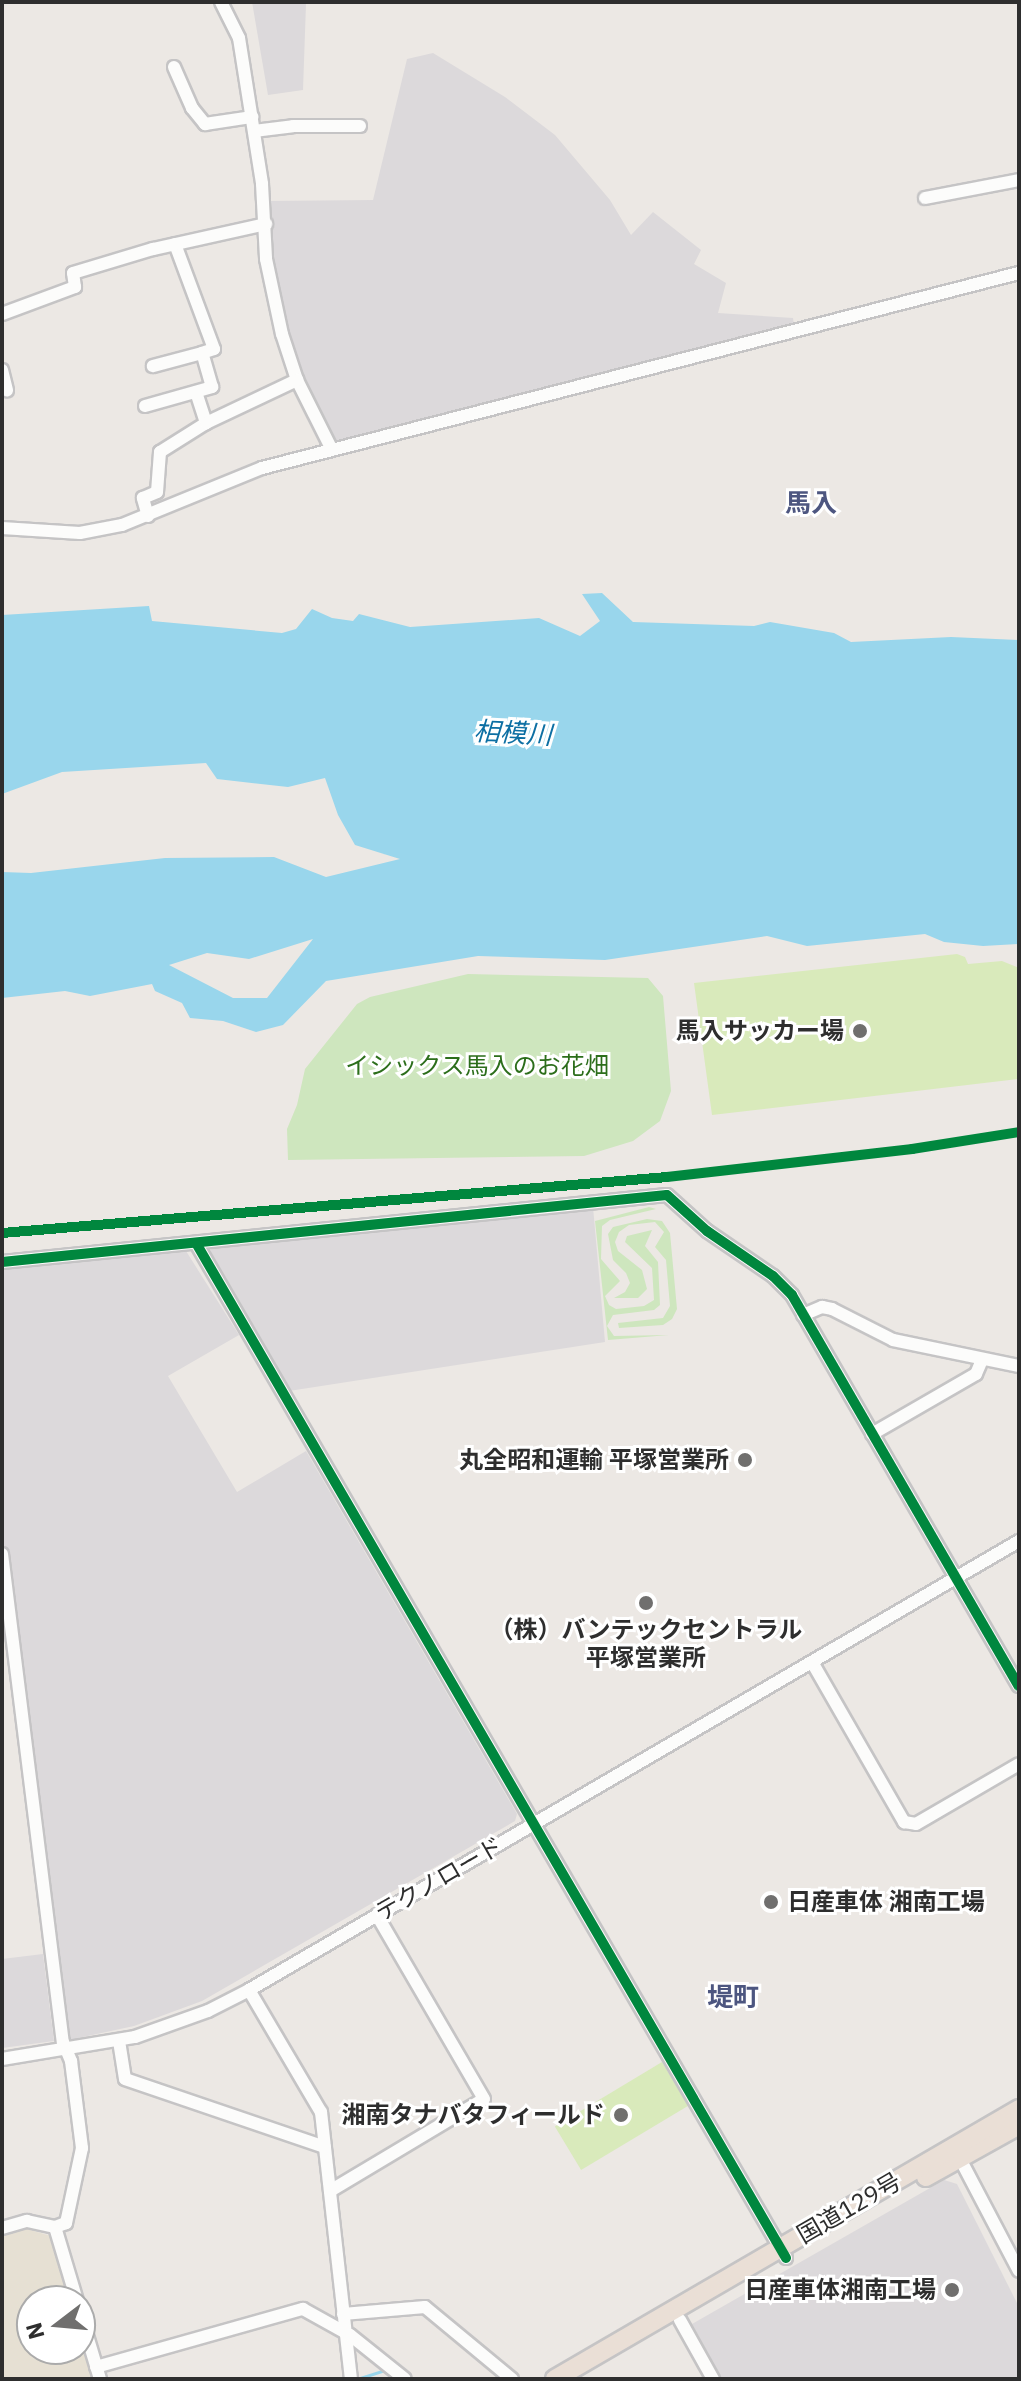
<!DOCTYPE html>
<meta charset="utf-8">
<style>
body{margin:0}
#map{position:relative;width:1021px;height:2381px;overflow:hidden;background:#ece8e4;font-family:"IBM Plex Sans","Noto Sans JP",sans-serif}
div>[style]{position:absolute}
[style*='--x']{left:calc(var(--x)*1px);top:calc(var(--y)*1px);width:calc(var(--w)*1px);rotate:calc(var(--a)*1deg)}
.industrial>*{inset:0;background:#dcd9db}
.education>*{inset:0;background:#e6e0d3}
.green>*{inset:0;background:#cee6be}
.pitch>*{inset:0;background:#d9eabb;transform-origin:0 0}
.water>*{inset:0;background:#99d6ec}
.stream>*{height:3px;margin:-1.5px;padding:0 1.5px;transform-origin:1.5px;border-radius:1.5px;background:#99d6ec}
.roads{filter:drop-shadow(2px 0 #c5c4c5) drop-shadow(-2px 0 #c5c4c5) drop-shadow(0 2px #c5c4c5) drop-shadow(0 -2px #c5c4c5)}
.minor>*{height:12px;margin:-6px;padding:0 6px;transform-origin:6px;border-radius:6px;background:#fcfcfb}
.highway>*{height:18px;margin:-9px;padding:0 9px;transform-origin:9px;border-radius:9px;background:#eadfd6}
.cycleway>*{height:10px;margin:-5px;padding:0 5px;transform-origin:5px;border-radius:5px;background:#00873e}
.dots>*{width:22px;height:22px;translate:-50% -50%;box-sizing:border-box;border:4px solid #fff;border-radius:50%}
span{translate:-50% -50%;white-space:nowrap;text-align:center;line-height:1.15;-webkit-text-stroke:6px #fff;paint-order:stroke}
.poi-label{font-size:24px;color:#2e2e2e;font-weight:700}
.right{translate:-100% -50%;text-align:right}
.left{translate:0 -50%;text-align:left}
.park-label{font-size:24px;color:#2c6e1b}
.street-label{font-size:24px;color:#2e2e2e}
.neighbourhood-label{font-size:26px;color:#4d5680;font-weight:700}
.water-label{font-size:26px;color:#0d6fa3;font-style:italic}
.frame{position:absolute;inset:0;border:4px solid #2e2e2e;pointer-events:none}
.north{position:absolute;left:16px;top:2285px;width:80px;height:80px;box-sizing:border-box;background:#fff;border:2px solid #ababab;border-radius:50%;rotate:254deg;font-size:22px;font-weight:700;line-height:32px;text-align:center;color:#2e2e2e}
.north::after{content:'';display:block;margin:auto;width:28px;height:36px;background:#706f6e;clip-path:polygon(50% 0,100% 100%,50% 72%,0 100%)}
</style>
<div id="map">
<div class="industrial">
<div style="clip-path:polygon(252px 2px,306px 4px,303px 90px,268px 95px)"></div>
<div style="clip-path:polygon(433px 53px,505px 97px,555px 135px,610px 200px,631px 235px,653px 212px,701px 250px,694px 264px,726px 283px,718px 313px,793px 318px,794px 325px,334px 442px,298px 378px,268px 258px,265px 201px,373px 200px,407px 59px)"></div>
<div style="clip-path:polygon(593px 1207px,605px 1342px,289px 1391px,209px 1253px,213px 1246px)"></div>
<div style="clip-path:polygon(186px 1251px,239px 1335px,168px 1376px,237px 1492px,306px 1451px,517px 1814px,515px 1821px,202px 2001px,134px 2026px,69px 2040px,7px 1549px,2px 1545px,2px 1269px)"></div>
<div style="clip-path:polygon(43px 1954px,54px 2041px,2px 2048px,2px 1959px)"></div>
<div style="clip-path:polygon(944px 2180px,957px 2184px,1019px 2307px,1019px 2379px,722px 2379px,692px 2324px)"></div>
</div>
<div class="education">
<div style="clip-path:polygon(23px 2228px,51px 2236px,70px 2301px,32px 2301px,32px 2349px,80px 2349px,80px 2334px,93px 2379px,2px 2379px,2px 2235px)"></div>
</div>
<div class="green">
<div style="clip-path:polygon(468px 974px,648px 978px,663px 996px,671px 1091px,660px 1121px,633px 1141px,584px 1156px,288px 1160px,287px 1129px,297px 1105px,305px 1069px,357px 1004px,370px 997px)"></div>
<div style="clip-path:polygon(649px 1207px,656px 1209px,610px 1220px,602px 1226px,601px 1259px,620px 1281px,605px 1296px,609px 1305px,616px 1309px,644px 1306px,654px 1300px,652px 1268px,625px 1242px,627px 1236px,652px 1230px,645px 1246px,658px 1262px,660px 1305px,654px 1310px,613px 1315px,607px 1326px,614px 1336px,669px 1335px,608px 1340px,595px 1221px)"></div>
<div style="clip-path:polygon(647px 1219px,662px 1221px,670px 1233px,677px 1309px,672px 1319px,663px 1325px,619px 1328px,618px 1323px,663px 1318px,670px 1306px,666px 1260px,655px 1247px,664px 1232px,655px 1222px,629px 1225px,619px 1232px,615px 1242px,618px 1251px,642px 1270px,647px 1289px,638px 1298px,614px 1298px,625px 1292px,630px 1283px,626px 1273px,613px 1260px,608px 1234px,613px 1227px)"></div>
</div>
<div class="pitch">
<div style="clip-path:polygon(957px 954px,965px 957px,968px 964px,1002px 961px,1019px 968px,1019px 1079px,712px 1115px,694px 983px)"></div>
<div style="left:662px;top:2062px;width:51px;height:125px;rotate:59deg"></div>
</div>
<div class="water">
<div style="clip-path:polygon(evenodd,602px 593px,633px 622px,754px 626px,770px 622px,834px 633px,851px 642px,951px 637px,1019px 640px,1019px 944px,983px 946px,944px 942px,925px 934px,807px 946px,767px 936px,605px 960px,478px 956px,326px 981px,283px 1025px,256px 1032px,223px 1021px,190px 1018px,182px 1003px,155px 991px,152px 984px,90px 996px,65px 991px,2px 998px,2px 872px,31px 873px,165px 858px,274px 857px,326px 877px,400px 859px,355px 845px,338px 815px,325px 778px,288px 787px,217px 779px,206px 763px,62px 772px,2px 794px,2px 615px,149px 606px,152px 621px,282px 633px,296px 629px,312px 609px,332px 618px,353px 621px,359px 614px,410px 627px,539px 618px,580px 636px,600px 621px,582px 594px,602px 593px,313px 939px,267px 998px,233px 998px,169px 965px,207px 953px,249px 959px,313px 939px)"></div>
</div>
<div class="stream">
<div style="--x:357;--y:2379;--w:33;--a:-18"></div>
</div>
<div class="roads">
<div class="minor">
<div style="--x:221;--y:2;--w:40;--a:63.4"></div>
<div style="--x:239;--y:38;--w:148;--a:81"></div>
<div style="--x:262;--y:184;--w:75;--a:86.9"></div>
<div style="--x:266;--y:259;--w:77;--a:78"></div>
<div style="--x:282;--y:334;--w:48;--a:71.9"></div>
<div style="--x:297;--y:380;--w:78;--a:63.4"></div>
<div style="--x:174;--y:67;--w:45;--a:66.3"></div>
<div style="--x:192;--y:108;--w:21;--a:51"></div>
<div style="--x:205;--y:124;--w:48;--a:-8.5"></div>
<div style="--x:254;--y:131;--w:39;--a:-7"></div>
<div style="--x:293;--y:126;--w:67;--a:0"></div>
<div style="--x:925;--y:198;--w:96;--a:-10.8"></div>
<div style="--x:175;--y:244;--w:112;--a:69.6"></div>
<div style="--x:214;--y:349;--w:13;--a:162"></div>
<div style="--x:2;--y:314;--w:78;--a:-20.3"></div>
<div style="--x:75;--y:287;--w:14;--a:-98"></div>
<div style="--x:73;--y:273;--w:84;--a:-16.7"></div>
<div style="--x:153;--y:249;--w:116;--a:-12.5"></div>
<div style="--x:2;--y:370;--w:21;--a:76"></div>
<div style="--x:196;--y:392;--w:33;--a:72"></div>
<div style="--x:145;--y:406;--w:70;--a:-15.8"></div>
<div style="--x:212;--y:387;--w:35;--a:-106"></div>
<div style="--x:202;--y:353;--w:51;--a:165.1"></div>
<div style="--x:148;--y:516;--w:19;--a:-106"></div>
<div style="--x:143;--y:498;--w:15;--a:-23"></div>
<div style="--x:157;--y:492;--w:40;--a:-85.7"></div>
<div style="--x:160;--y:452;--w:54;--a:-32.2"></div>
<div style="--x:206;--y:423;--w:101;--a:-25.3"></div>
<div style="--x:2;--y:528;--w:78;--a:3.7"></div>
<div style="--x:80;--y:533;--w:43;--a:-10.8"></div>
<div style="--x:122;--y:525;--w:151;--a:-22.2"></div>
<div style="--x:262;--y:468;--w:782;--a:-14.45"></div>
<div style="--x:196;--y:1243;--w:1174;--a:59.83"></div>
<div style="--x:2;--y:1262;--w:668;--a:-5.75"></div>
<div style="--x:667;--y:1195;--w:54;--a:42"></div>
<div style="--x:707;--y:1231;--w:80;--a:34.3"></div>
<div style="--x:773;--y:1276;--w:27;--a:45"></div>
<div style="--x:792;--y:1295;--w:452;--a:59.9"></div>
<div style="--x:803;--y:1315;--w:21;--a:-23"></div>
<div style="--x:822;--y:1307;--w:10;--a:11"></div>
<div style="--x:832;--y:1309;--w:68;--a:26.9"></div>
<div style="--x:893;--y:1340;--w:129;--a:11.7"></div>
<div style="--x:872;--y:1434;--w:120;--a:-30"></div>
<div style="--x:976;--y:1374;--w:15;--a:-67"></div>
<div style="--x:2;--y:1554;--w:492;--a:82.9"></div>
<div style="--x:63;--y:2042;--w:21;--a:67"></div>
<div style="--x:71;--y:2061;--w:88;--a:82.8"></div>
<div style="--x:82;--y:2148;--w:77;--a:102"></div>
<div style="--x:66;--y:2223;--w:12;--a:160"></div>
<div style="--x:55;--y:2227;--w:77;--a:73.4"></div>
<div style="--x:812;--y:1662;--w:185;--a:60.1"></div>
<div style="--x:904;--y:1822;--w:12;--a:9"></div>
<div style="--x:916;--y:1824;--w:119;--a:-30.2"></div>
<div style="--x:249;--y:1990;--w:142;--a:59.5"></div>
<div style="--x:321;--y:2112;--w:269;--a:83.6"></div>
<div style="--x:119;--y:2041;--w:38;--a:81"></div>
<div style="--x:125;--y:2079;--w:211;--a:18.8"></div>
<div style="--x:2;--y:2059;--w:135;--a:-9.4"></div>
<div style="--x:135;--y:2037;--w:77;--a:-19.6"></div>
<div style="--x:208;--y:2011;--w:46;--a:-27.1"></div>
<div style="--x:249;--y:1990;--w:891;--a:-30.25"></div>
<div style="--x:957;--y:2153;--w:133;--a:62.3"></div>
<div style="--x:330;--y:2191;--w:179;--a:-30.9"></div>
<div style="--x:484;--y:2099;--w:213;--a:-120.2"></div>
<div style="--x:2;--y:2228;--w:26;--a:-16"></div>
<div style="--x:27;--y:2221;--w:29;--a:12"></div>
<div style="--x:80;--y:2312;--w:70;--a:73.4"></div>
<div style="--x:343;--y:2314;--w:82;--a:-4.9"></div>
<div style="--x:425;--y:2307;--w:113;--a:39.6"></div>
<div style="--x:680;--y:2320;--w:68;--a:60.8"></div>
<div style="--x:96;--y:2367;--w:215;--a:-15.7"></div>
<div style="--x:303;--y:2309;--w:54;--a:29"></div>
<div style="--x:350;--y:2335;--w:70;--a:38.7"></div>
</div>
<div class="highway">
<div style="--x:926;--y:2177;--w:107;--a:-29.2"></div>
<div style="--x:555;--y:2379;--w:537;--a:-30.19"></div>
</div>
</div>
<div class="cycleway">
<div style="--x:2;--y:1233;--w:667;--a:-4.81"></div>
<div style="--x:667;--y:1177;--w:247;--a:-6.5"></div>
<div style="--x:912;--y:1149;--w:108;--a:-9"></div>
<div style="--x:196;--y:1243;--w:1174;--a:59.83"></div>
<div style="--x:2;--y:1262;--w:668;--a:-5.75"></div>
<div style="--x:667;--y:1195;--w:54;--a:42"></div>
<div style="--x:707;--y:1231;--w:80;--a:34.3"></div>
<div style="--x:773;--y:1276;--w:27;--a:45"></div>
<div style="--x:792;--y:1295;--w:452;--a:59.9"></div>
</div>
<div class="dots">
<div style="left:860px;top:1031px;background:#706f6e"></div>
<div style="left:745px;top:1460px;background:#706f6e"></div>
<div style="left:646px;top:1603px;background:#706f6e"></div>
<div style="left:771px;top:1902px;background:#706f6e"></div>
<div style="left:621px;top:2115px;background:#706f6e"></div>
<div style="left:952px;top:2290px;background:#706f6e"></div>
</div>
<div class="poi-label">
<span class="right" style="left:844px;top:1031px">馬入サッカー場</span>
<span class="right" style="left:729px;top:1460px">丸全昭和運輸 平塚営業所</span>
<span style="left:646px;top:1644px">（株）バンテックセントラル<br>平塚営業所</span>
<span class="left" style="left:787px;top:1902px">日産車体 湘南工場</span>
<span class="right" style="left:605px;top:2115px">湘南タナバタフィールド</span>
<span class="right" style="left:936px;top:2290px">日産車体湘南工場</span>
</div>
<div class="park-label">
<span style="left:477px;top:1066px">イシックス馬入のお花畑</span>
</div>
<div class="street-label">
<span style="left:439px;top:1879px;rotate:-30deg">テクノロード</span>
<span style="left:849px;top:2208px;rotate:-30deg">国道129号</span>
</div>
<div class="neighbourhood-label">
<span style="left:811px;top:503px">馬入</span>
<span style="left:733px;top:1997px">堤町</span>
</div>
<div class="water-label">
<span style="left:513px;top:733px;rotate:3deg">相模川</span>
</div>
<div class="frame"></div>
<div class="north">N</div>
</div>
